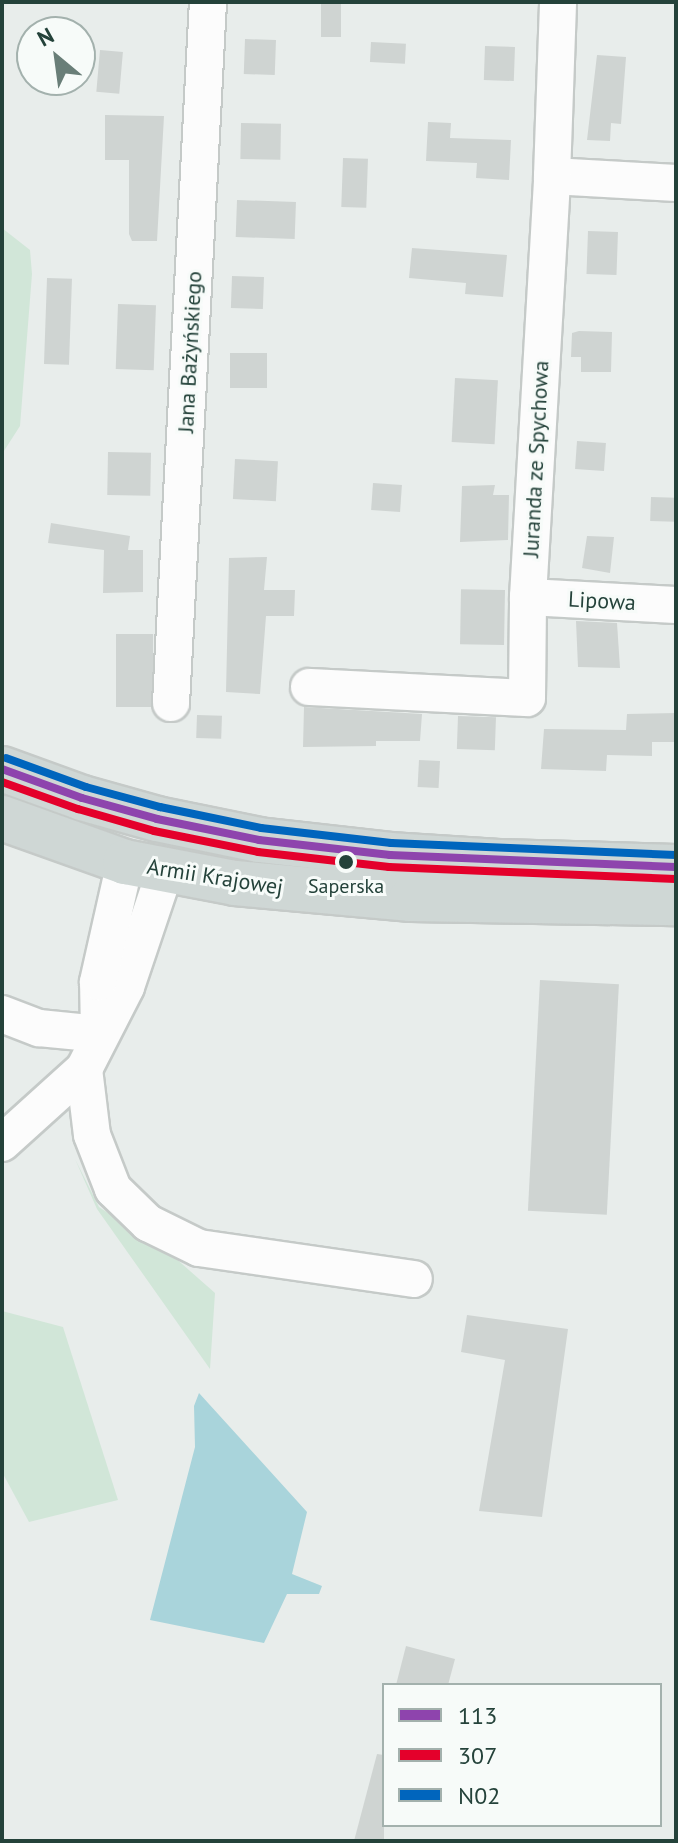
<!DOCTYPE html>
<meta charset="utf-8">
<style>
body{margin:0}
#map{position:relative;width:678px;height:1843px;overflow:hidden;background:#e8edeb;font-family:"PT Sans",sans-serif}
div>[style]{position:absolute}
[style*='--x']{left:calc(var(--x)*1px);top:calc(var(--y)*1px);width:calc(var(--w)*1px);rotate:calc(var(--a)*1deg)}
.green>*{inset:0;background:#d1e6d8}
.water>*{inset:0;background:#a9d4db}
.building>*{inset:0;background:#cfd4d2;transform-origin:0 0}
.roads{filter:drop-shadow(2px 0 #c5cac8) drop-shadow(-2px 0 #c5cac8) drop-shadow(0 2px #c5cac8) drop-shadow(0 -2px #c5cac8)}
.minor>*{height:36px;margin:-18px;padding:0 18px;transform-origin:18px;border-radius:18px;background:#fcfcfc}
.major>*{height:44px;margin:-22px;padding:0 22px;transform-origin:22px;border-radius:22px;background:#cfd7d5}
.bus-1>*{height:8px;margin:-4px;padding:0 4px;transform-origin:4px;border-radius:4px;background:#8e44ad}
.bus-2>*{height:8px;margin:-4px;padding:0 4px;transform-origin:4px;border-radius:4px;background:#e4002b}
.bus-3>*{height:8px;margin:-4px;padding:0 4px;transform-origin:4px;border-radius:4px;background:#0065bd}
.dots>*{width:22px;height:22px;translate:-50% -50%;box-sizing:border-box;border:4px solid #f7fbf9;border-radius:50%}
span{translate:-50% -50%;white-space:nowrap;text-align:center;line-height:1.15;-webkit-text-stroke:6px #f7fbf9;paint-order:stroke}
.bus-label{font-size:20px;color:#24423a}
.street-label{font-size:22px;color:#24423a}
.frame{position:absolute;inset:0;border:4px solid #24423a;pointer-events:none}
.legend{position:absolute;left:382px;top:1683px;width:280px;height:144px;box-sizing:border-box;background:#f7fbf9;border:2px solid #a3b1ad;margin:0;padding:10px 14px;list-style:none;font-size:24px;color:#24423a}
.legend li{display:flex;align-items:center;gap:16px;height:40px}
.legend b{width:40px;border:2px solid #a3b1ad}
.north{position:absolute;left:16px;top:16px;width:80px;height:80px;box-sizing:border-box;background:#f7fbf9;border:2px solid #a3b1ad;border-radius:50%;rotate:331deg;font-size:22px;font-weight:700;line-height:32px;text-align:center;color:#24423a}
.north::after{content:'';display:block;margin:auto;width:28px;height:36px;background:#697e78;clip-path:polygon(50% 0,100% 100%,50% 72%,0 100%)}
</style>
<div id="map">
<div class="green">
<div style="clip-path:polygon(2px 228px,30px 250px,32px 274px,20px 426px,2px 454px)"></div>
<div style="clip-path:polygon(75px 1159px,99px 1207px,173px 1256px,215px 1293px,210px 1369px,97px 1209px)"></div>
<div style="clip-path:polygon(2px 1311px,63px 1327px,118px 1500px,29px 1522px,2px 1472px)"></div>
</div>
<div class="water">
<div style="clip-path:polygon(199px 1393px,307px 1512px,292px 1574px,322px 1586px,319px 1594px,287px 1594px,264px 1643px,150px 1620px,195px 1447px,194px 1406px)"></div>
</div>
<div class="building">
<div style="left:321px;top:2px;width:20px;height:35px"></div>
<div style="left:245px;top:39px;width:31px;height:35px;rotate:2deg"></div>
<div style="left:371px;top:42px;width:35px;height:20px;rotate:3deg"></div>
<div style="left:485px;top:46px;width:30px;height:34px;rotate:2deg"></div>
<div style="left:100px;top:50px;width:23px;height:42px;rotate:5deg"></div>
<div style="clip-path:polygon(597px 55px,626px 57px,621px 124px,611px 123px,610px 141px,587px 140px)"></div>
<div style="clip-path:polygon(105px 115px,164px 116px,157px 241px,132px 241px,129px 234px,129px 160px,105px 160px)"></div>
<div style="clip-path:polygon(428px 122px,451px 123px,450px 138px,511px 140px,509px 180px,476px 178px,477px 163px,426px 161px)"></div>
<div style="left:241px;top:123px;width:40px;height:36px;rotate:1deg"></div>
<div style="left:343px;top:158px;width:25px;height:49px;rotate:2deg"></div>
<div style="left:237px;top:200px;width:59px;height:37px;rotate:2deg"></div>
<div style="left:588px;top:231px;width:30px;height:43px;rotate:2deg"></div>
<div style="clip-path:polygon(412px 248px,507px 255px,503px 297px,465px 294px,466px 283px,409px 278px)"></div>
<div style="left:232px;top:276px;width:32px;height:32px;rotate:2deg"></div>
<div style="left:47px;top:278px;width:25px;height:86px;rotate:2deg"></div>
<div style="left:118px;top:304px;width:38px;height:65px;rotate:2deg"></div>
<div style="clip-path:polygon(579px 331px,612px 332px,611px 372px,581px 372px,581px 357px,571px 357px,572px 333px)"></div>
<div style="left:230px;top:353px;width:37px;height:35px"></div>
<div style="left:455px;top:378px;width:43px;height:64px;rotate:3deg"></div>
<div style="left:577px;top:441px;width:29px;height:28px;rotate:4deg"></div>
<div style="left:108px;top:452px;width:43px;height:43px;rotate:1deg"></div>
<div style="left:235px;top:459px;width:43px;height:40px;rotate:3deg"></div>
<div style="left:373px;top:483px;width:29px;height:27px;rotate:4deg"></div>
<div style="clip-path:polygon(495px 485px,493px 495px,509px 495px,508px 540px,460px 542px,462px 486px)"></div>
<div style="left:651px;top:497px;width:25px;height:24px;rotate:2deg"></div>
<div style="clip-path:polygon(51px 523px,130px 536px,128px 550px,143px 550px,143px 592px,103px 593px,104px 550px,48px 543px)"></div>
<div style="clip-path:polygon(587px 536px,614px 537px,610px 573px,582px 568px)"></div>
<div style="clip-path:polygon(267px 557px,264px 590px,295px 590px,294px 616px,266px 616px,260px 694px,226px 692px,229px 558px)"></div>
<div style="left:505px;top:590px;width:55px;height:44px;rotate:91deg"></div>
<div style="clip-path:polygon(576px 621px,617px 623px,620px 668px,578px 667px)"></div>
<div style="left:116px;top:634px;width:37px;height:73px"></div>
<div style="clip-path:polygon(304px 707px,422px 714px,420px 741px,376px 741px,376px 746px,303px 747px)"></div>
<div style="clip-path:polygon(676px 713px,676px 742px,652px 742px,652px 756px,607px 755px,606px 771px,541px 769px,544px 729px,626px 730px,627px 714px)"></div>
<div style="left:197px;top:715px;width:25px;height:23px;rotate:2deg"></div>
<div style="left:458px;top:716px;width:38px;height:33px;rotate:2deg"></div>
<div style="left:419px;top:760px;width:21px;height:27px;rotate:3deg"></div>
<div style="left:540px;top:980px;width:79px;height:231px;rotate:3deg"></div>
<div style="clip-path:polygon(467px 1315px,568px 1329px,542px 1517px,479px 1511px,505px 1360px,461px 1352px)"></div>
<div style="clip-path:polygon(406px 1646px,455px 1659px,448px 1685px,396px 1685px)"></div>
<div style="clip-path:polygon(377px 1754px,384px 1755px,384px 1841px,354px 1841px)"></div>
</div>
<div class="roads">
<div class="minor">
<div style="--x:552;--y:176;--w:124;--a:3.2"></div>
<div style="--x:528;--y:597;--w:148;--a:3.1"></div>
<div style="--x:309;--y:687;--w:218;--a:2.9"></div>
<div style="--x:527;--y:698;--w:101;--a:-89.4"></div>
<div style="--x:528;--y:597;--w:422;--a:-86.7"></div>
<div style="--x:552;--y:176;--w:174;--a:-88"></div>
<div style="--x:171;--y:703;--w:702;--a:-86.98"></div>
<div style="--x:165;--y:871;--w:122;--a:108.6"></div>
<div style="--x:126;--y:987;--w:92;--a:117.1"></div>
<div style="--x:84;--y:1069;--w:66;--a:83.1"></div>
<div style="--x:92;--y:1135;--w:58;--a:68.7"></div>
<div style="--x:113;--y:1189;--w:49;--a:44.2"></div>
<div style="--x:148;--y:1223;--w:57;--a:26.1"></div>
<div style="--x:199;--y:1248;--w:217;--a:8.2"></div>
<div style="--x:2;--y:1014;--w:40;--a:21"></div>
<div style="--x:39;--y:1028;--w:60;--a:5.7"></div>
<div style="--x:99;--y:1032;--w:50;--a:-91.1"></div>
<div style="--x:98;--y:982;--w:123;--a:-77.3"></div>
<div style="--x:2;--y:1143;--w:110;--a:-42.1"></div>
</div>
<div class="major">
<div style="--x:2;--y:769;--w:85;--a:19.9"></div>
<div style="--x:82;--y:798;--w:78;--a:15.6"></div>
<div style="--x:157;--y:819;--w:104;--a:11.6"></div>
<div style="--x:259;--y:840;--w:132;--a:6.5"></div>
<div style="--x:390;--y:855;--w:109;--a:3.7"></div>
<div style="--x:499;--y:862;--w:177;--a:1.6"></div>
<div style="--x:2;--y:818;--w:131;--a:19.7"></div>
<div style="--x:125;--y:862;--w:112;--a:10.8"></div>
<div style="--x:235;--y:883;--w:177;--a:5.2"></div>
<div style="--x:411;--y:899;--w:265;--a:0.9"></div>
</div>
</div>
<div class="bus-1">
<div style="--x:2;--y:769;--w:85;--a:19.9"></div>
<div style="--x:82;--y:798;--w:78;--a:15.6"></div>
<div style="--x:157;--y:819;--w:104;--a:11.6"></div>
<div style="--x:259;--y:840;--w:132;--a:6.5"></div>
<div style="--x:390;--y:855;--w:286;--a:2.4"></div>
</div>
<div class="bus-2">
<div style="--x:2;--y:782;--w:81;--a:19.6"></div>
<div style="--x:78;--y:809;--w:79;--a:16.1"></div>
<div style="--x:154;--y:831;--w:106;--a:11.4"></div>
<div style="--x:258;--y:852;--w:132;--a:6.5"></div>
<div style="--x:389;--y:867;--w:287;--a:2.4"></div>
</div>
<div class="bus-3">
<div style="--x:6;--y:758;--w:85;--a:19.9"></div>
<div style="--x:86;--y:787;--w:77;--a:15.1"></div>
<div style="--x:160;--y:807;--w:103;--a:11.7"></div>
<div style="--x:261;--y:828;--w:131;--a:6.6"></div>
<div style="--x:391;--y:843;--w:285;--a:2.4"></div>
</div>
<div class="dots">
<div style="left:346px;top:862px;background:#24423a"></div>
</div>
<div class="bus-label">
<span style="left:346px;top:886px">Saperska</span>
</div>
<div class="street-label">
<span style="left:190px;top:352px;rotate:-87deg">Jana Bażyńskiego</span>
<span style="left:536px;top:459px;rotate:-87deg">Juranda ze Spychowa</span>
<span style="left:602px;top:601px;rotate:3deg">Lipowa</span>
<span style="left:215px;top:877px;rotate:9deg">Armii Krajowej</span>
</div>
<div class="frame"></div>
<ul class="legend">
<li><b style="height:10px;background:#8e44ad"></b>113</li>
<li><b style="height:10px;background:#e4002b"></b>307</li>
<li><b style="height:10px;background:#0065bd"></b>N02</li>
</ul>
<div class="north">N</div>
</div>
